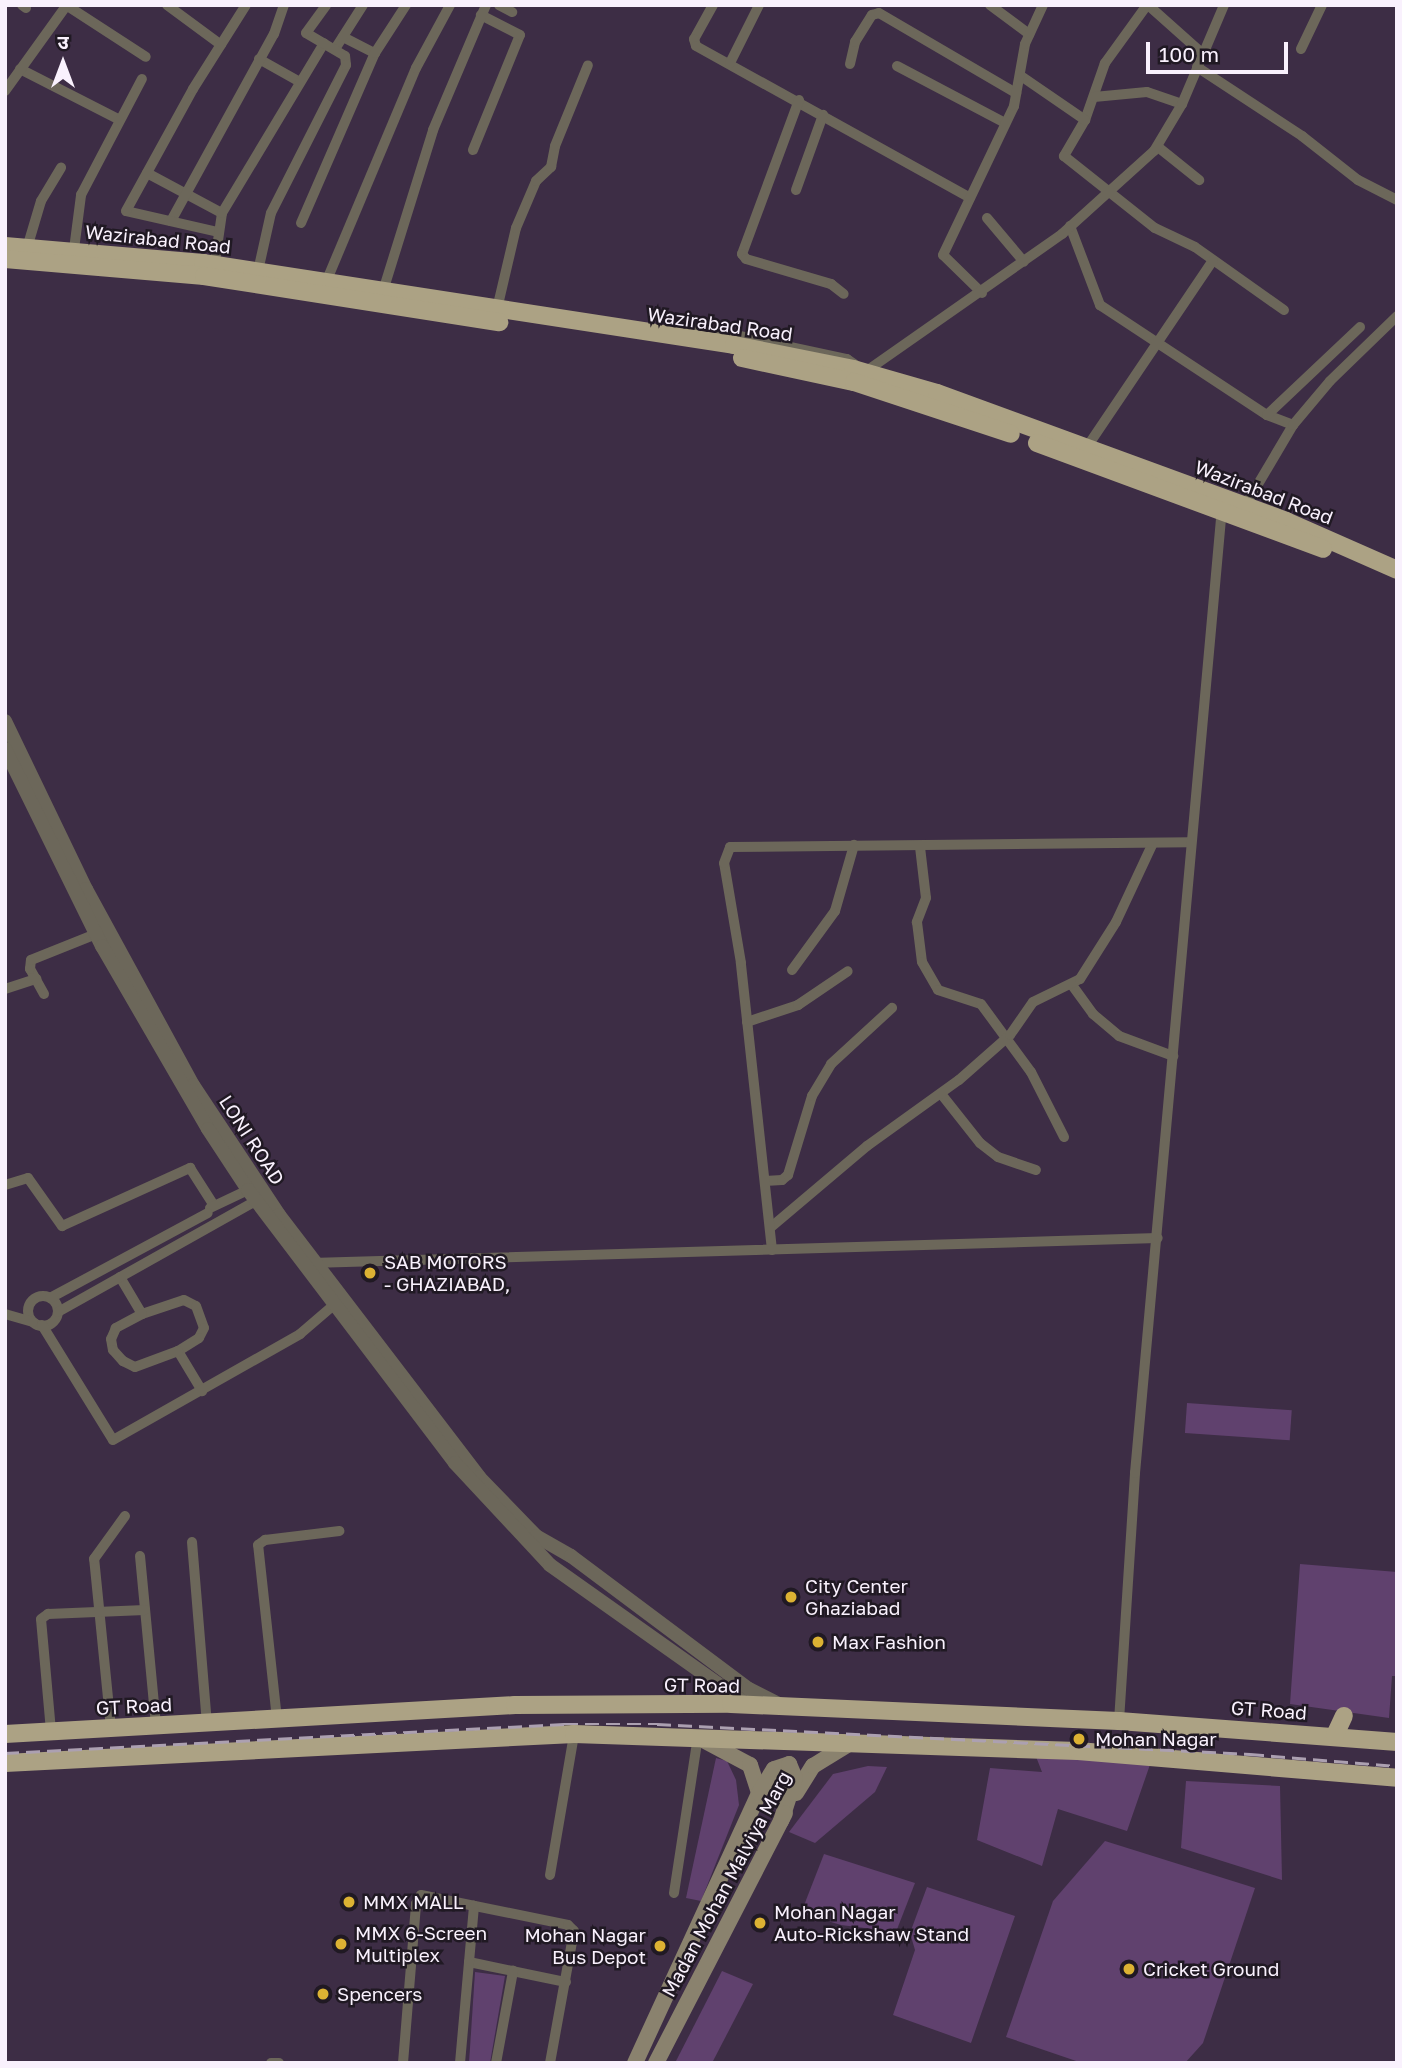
<!DOCTYPE html>
<meta charset="utf-8">
<style>
body{margin:0}
#map{position:relative;width:1402px;height:2068px;overflow:hidden;background:#3d2d45;font-family:"Golos Text","Noto Sans Devanagari",sans-serif}
div>[style]{position:absolute}
[style*='--x']{left:calc(var(--x)*1px);top:calc(var(--y)*1px);width:calc(var(--w)*1px);rotate:calc(var(--a)*1deg)}
.green>*{inset:0;background:#60416e;transform-origin:0 0}
.minor>*{height:10px;margin:-5px;padding:0 5px;transform-origin:5px;border-radius:5px;background:#6c675a}
.minor>.ring{margin:-5px;padding:0;box-sizing:content-box;background:none;border:10px solid #6c675a;border-radius:50%}
.tertiary>*{height:14px;margin:-7px;padding:0 7px;transform-origin:7px;border-radius:7px;background:#6c675a}
.secondary>*{height:16px;margin:-8px;padding:0 8px;transform-origin:8px;border-radius:8px;background:#8a826e}
.trunk>*{height:18px;margin:-9px;padding:0 9px;transform-origin:9px;border-radius:9px;background:#aca284}
.rail>*{height:2.5px;margin-top:-1.25px;transform-origin:0;background:repeating-linear-gradient(90deg,#aca0b1 0 14px,transparent 0 21px)}
.dots>*{width:19px;height:19px;translate:-50% -50%;box-sizing:border-box;border:4px solid #201923;border-radius:50%}
span{translate:-50% -50%;white-space:nowrap;text-align:center;line-height:1.15;-webkit-text-stroke:5px #201923;paint-order:stroke}
.street-label{font-size:19px;color:#f9f1fd}
.poi-label{font-size:19px;color:#f9f1fd}
.left{translate:0 -50%;text-align:left}
.right{translate:-100% -50%;text-align:right}
.frame{position:absolute;inset:0;border:7px solid #f9f1fd;pointer-events:none}
.north{position:absolute;left:28px;top:28px;width:70px;height:70px;-webkit-text-stroke:5px #201923;paint-order:stroke;rotate:0deg;font-size:19px;font-weight:700;line-height:28px;text-align:center;color:#f9f1fd}
.north::after{content:'';display:block;margin:auto;width:24px;height:32px;background:#f9f1fd;clip-path:polygon(50% 0,100% 100%,50% 72%,0 100%)}
.scale{position:absolute;left:1146px;top:42px;width:142px;height:32px;box-sizing:border-box;border:4px solid #f9f1fd;border-top:0;padding-left:9px;font-size:21px;line-height:24px;white-space:nowrap;color:#f9f1fd;-webkit-text-stroke:5px #201923;paint-order:stroke}
</style>
<div id="map">
<div class="green">
<div style="left:1187px;top:1403px;width:105px;height:30px;rotate:4deg"></div>
<div style="clip-path:polygon(1300px 1564px,1397px 1572px,1397px 1676px,1392px 1676px,1389px 1718px,1290px 1704px)"></div>
<div style="clip-path:polygon(1033px 1749px,1153px 1756px,1127px 1831px,1058px 1809px,1042px 1866px,977px 1840px,990px 1768px,1042px 1772px)"></div>
<div style="clip-path:polygon(716px 1758px,727px 1761px,736px 1780px,739px 1805px,701px 1901px,686px 1898px)"></div>
<div style="clip-path:polygon(868px 1766px,887px 1767px,875px 1792px,815px 1843px,789px 1832px,833px 1774px)"></div>
<div style="clip-path:polygon(1186px 1781px,1280px 1786px,1282px 1880px,1181px 1848px)"></div>
<div style="clip-path:polygon(1105px 1841px,1255px 1888px,1203px 2043px,1185px 2063px,1082px 2063px,1006px 2037px,1053px 1901px)"></div>
<div style="clip-path:polygon(824px 1854px,915px 1883px,896px 1932px,841px 1925px,801px 1913px)"></div>
<div style="clip-path:polygon(927px 1887px,1015px 1916px,971px 2043px,893px 2015px,915px 1950px,910px 1933px)"></div>
<div style="clip-path:polygon(722px 1971px,753px 1984px,712px 2063px,675px 2063px)"></div>
<div style="clip-path:polygon(475px 1972px,505px 1976px,490px 2063px,469px 2063px)"></div>
</div>
<div class="minor">
<div style="--x:22;--y:5;--w:5;--a:37"></div>
<div style="--x:66;--y:5;--w:95;--a:33"></div>
<div style="--x:167;--y:5;--w:67;--a:36.5"></div>
<div style="--x:499;--y:5;--w:15;--a:28"></div>
<div style="--x:713;--y:5;--w:39;--a:119"></div>
<div style="--x:694;--y:39;--w:7;--a:74"></div>
<div style="--x:696;--y:46;--w:313;--a:29"></div>
<div style="--x:990;--y:5;--w:49;--a:36.6"></div>
<div style="--x:1147;--y:5;--w:72;--a:125.9"></div>
<div style="--x:1105;--y:63;--w:60;--a:109.3"></div>
<div style="--x:1085;--y:120;--w:42;--a:120.3"></div>
<div style="--x:1064;--y:156;--w:116;--a:38.4"></div>
<div style="--x:1155;--y:228;--w:44;--a:25.4"></div>
<div style="--x:1195;--y:247;--w:109;--a:35.3"></div>
<div style="--x:1148;--y:5;--w:74;--a:41.7"></div>
<div style="--x:343;--y:37;--w:36;--a:27"></div>
<div style="--x:335;--y:49;--w:52;--a:-57.5"></div>
<div style="--x:1301;--y:49;--w:49;--a:-64.5"></div>
<div style="--x:259;--y:59;--w:47;--a:29.3"></div>
<div style="--x:730;--y:63;--w:65;--a:-63.4"></div>
<div style="--x:850;--y:64;--w:23;--a:-77"></div>
<div style="--x:855;--y:42;--w:32;--a:-58"></div>
<div style="--x:872;--y:15;--w:7;--a:-16"></div>
<div style="--x:879;--y:13;--w:159;--a:30.3"></div>
<div style="--x:897;--y:66;--w:122;--a:27.8"></div>
<div style="--x:1197;--y:67;--w:126;--a:33.3"></div>
<div style="--x:1302;--y:136;--w:71;--a:38.2"></div>
<div style="--x:1358;--y:180;--w:44;--a:27.1"></div>
<div style="--x:20;--y:69;--w:110;--a:27"></div>
<div style="--x:1021;--y:76;--w:78;--a:34.5"></div>
<div style="--x:5;--y:91;--w:105;--a:-54.3"></div>
<div style="--x:1094;--y:97;--w:53;--a:-5.4"></div>
<div style="--x:1147;--y:92;--w:37;--a:19"></div>
<div style="--x:799;--y:100;--w:164;--a:110.3"></div>
<div style="--x:742;--y:254;--w:6;--a:51"></div>
<div style="--x:746;--y:259;--w:89;--a:16.4"></div>
<div style="--x:831;--y:284;--w:16;--a:38"></div>
<div style="--x:1158;--y:147;--w:53;--a:38.8"></div>
<div style="--x:473;--y:150;--w:124;--a:-67.8"></div>
<div style="--x:520;--y:35;--w:44;--a:-152.9"></div>
<div style="--x:147;--y:173;--w:85;--a:28.1"></div>
<div style="--x:796;--y:190;--w:80;--a:-70.2"></div>
<div style="--x:987;--y:218;--w:57;--a:49.9"></div>
<div style="--x:171;--y:221;--w:213;--a:-61.2"></div>
<div style="--x:274;--y:34;--w:31;--a:-71"></div>
<div style="--x:301;--y:223;--w:185;--a:-66.5"></div>
<div style="--x:375;--y:53;--w:57;--a:-57.1"></div>
<div style="--x:1070;--y:226;--w:85;--a:69.2"></div>
<div style="--x:1100;--y:305;--w:200;--a:33.4"></div>
<div style="--x:1267;--y:415;--w:28;--a:21"></div>
<div style="--x:1293;--y:425;--w:96;--a:120.6"></div>
<div style="--x:218;--y:232;--w:94;--a:-167.1"></div>
<div style="--x:126;--y:211;--w:139;--a:-61.2"></div>
<div style="--x:193;--y:89;--w:99;--a:-57.8"></div>
<div style="--x:27;--y:248;--w:49;--a:-73.4"></div>
<div style="--x:41;--y:201;--w:39;--a:-59"></div>
<div style="--x:73;--y:257;--w:63;--a:-82.6"></div>
<div style="--x:81;--y:195;--w:131;--a:-62.3"></div>
<div style="--x:214;--y:268;--w:56;--a:-81.7"></div>
<div style="--x:222;--y:213;--w:198;--a:-59"></div>
<div style="--x:258;--y:271;--w:59;--a:-77.4"></div>
<div style="--x:271;--y:213;--w:166;--a:-63.1"></div>
<div style="--x:346;--y:65;--w:9;--a:-96"></div>
<div style="--x:345;--y:56;--w:45;--a:-149.5"></div>
<div style="--x:306;--y:33;--w:34;--a:-54"></div>
<div style="--x:326;--y:282;--w:232;--a:-67.2"></div>
<div style="--x:416;--y:68;--w:72;--a:-61.6"></div>
<div style="--x:383;--y:291;--w:169;--a:-72.7"></div>
<div style="--x:433;--y:130;--w:136;--a:-67"></div>
<div style="--x:982;--y:293;--w:54;--a:-135.7"></div>
<div style="--x:943;--y:255;--w:165;--a:-64.5"></div>
<div style="--x:1014;--y:106;--w:63;--a:-79.9"></div>
<div style="--x:1025;--y:44;--w:43;--a:-65.2"></div>
<div style="--x:497;--y:309;--w:83;--a:-76.8"></div>
<div style="--x:516;--y:228;--w:51;--a:-66.9"></div>
<div style="--x:536;--y:181;--w:21;--a:-43"></div>
<div style="--x:551;--y:167;--w:21;--a:-79"></div>
<div style="--x:555;--y:146;--w:87;--a:-67.8"></div>
<div style="--x:668;--y:327;--w:53;--a:5.4"></div>
<div style="--x:721;--y:332;--w:129;--a:12.1"></div>
<div style="--x:847;--y:359;--w:12;--a:35"></div>
<div style="--x:865;--y:372;--w:241;--a:-35"></div>
<div style="--x:1062;--y:234;--w:124;--a:-42.1"></div>
<div style="--x:1154;--y:151;--w:55;--a:-59.2"></div>
<div style="--x:1182;--y:104;--w:108;--a:-67"></div>
<div style="--x:1267;--y:415;--w:128;--a:-43.4"></div>
<div style="--x:1293;--y:425;--w:57;--a:-49.9"></div>
<div style="--x:1330;--y:381;--w:93;--a:-44.1"></div>
<div style="--x:1087;--y:447;--w:225;--a:-56"></div>
<div style="--x:920;--y:847;--w:51;--a:83.3"></div>
<div style="--x:926;--y:898;--w:26;--a:111"></div>
<div style="--x:917;--y:922;--w:40;--a:82.9"></div>
<div style="--x:922;--y:962;--w:32;--a:60"></div>
<div style="--x:938;--y:990;--w:45;--a:18"></div>
<div style="--x:981;--y:1004;--w:84;--a:53.7"></div>
<div style="--x:1031;--y:1072;--w:73;--a:63.1"></div>
<div style="--x:792;--y:970;--w:73;--a:-53.9"></div>
<div style="--x:835;--y:911;--w:69;--a:-73.9"></div>
<div style="--x:1072;--y:985;--w:36;--a:54"></div>
<div style="--x:1093;--y:1014;--w:34;--a:40"></div>
<div style="--x:1119;--y:1036;--w:58;--a:20.3"></div>
<div style="--x:5;--y:989;--w:33;--a:-18"></div>
<div style="--x:44;--y:994;--w:29;--a:-119"></div>
<div style="--x:30;--y:969;--w:9;--a:-84"></div>
<div style="--x:31;--y:960;--w:70;--a:-21.8"></div>
<div style="--x:747;--y:1022;--w:54;--a:-18.4"></div>
<div style="--x:798;--y:1005;--w:60;--a:-34.2"></div>
<div style="--x:942;--y:1095;--w:61;--a:51.6"></div>
<div style="--x:980;--y:1143;--w:23;--a:38"></div>
<div style="--x:998;--y:1157;--w:40;--a:18.9"></div>
<div style="--x:765;--y:1181;--w:17;--a:-3"></div>
<div style="--x:782;--y:1180;--w:8;--a:-40"></div>
<div style="--x:788;--y:1175;--w:83;--a:-73.1"></div>
<div style="--x:812;--y:1096;--w:37;--a:-59"></div>
<div style="--x:831;--y:1064;--w:83;--a:-42.6"></div>
<div style="--x:5;--y:1185;--w:24;--a:-17"></div>
<div style="--x:28;--y:1178;--w:59;--a:54.7"></div>
<div style="--x:62;--y:1226;--w:141;--a:-24.4"></div>
<div style="--x:190;--y:1168;--w:43;--a:57.4"></div>
<div style="--x:210;--y:1208;--w:42;--a:-25.3"></div>
<div style="--x:770;--y:1228;--w:127;--a:-40.2"></div>
<div style="--x:867;--y:1146;--w:113;--a:-35.7"></div>
<div style="--x:959;--y:1080;--w:68;--a:-41.4"></div>
<div style="--x:1010;--y:1035;--w:40;--a:-55.1"></div>
<div style="--x:1033;--y:1002;--w:52;--a:-26.1"></div>
<div style="--x:1080;--y:979;--w:67;--a:-57.7"></div>
<div style="--x:1116;--y:922;--w:87;--a:-64.9"></div>
<div style="--x:772;--y:1250;--w:289;--a:-96.2"></div>
<div style="--x:741;--y:963;--w:101;--a:-99.6"></div>
<div style="--x:724;--y:863;--w:17;--a:-69"></div>
<div style="--x:730;--y:847;--w:460;--a:-0.6"></div>
<div style="--x:311;--y:1263;--w:847;--a:-1.69"></div>
<div style="--x:120;--y:1277;--w:43;--a:59.3"></div>
<div style="--x:142;--y:1314;--w:44;--a:-18.4"></div>
<div style="--x:184;--y:1300;--w:13;--a:27"></div>
<div style="--x:196;--y:1306;--w:23;--a:70"></div>
<div style="--x:204;--y:1328;--w:11;--a:117"></div>
<div style="--x:199;--y:1338;--w:25;--a:148"></div>
<div style="--x:178;--y:1351;--w:47;--a:59"></div>
<div class="ring" style="left:28px;top:1296px;width:20px;height:20px"></div>
<div style="--x:50;--y:1298;--w:179;--a:-28.3"></div>
<div style="--x:58;--y:1312;--w:227;--a:-29.3"></div>
<div style="--x:5;--y:1314;--w:29;--a:16"></div>
<div style="--x:142;--y:1314;--w:30;--a:152"></div>
<div style="--x:116;--y:1328;--w:12;--a:114"></div>
<div style="--x:111;--y:1339;--w:11;--a:80"></div>
<div style="--x:113;--y:1350;--w:15;--a:48"></div>
<div style="--x:123;--y:1361;--w:13;--a:27"></div>
<div style="--x:135;--y:1367;--w:46;--a:-20.4"></div>
<div style="--x:42;--y:1325;--w:135;--a:58.3"></div>
<div style="--x:113;--y:1440;--w:215;--a:-29.5"></div>
<div style="--x:300;--y:1334;--w:46;--a:-40.6"></div>
<div style="--x:192;--y:1542;--w:182;--a:85.3"></div>
<div style="--x:140;--y:1556;--w:171;--a:84.6"></div>
<div style="--x:277;--y:1719;--w:175;--a:-96.2"></div>
<div style="--x:258;--y:1545;--w:9;--a:-36"></div>
<div style="--x:265;--y:1540;--w:75;--a:-6.9"></div>
<div style="--x:1119;--y:1721;--w:249;--a:-86.3"></div>
<div style="--x:1135;--y:1473;--w:969;--a:-84.85"></div>
<div style="--x:111;--y:1728;--w:170;--a:-95.7"></div>
<div style="--x:94;--y:1559;--w:53;--a:-54.2"></div>
<div style="--x:51;--y:1731;--w:112;--a:-95.1"></div>
<div style="--x:41;--y:1619;--w:9;--a:-36"></div>
<div style="--x:48;--y:1614;--w:97;--a:-2.4"></div>
<div style="--x:550;--y:1875;--w:143;--a:-80.3"></div>
<div style="--x:674;--y:1893;--w:159;--a:-81.3"></div>
<div style="--x:469;--y:1962;--w:99;--a:11.7"></div>
<div style="--x:271;--y:2063;--w:8;--a:0"></div>
<div style="--x:403;--y:2063;--w:160;--a:-85.3"></div>
<div style="--x:416;--y:1904;--w:10;--a:-61"></div>
<div style="--x:421;--y:1895;--w:150;--a:11.5"></div>
<div style="--x:568;--y:1925;--w:8;--a:45"></div>
<div style="--x:574;--y:1931;--w:134;--a:100.3"></div>
<div style="--x:460;--y:2063;--w:158;--a:-84.9"></div>
<div style="--x:496;--y:2063;--w:94;--a:-79.5"></div>
</div>
<div class="tertiary">
<div style="--x:5;--y:721;--w:187;--a:64.3"></div>
<div style="--x:86;--y:889;--w:223;--a:61.4"></div>
<div style="--x:193;--y:1085;--w:156;--a:56.5"></div>
<div style="--x:279;--y:1215;--w:330;--a:52.6"></div>
<div style="--x:479;--y:1477;--w:82;--a:46"></div>
<div style="--x:536;--y:1536;--w:40;--a:29.7"></div>
<div style="--x:571;--y:1556;--w:222;--a:36.8"></div>
<div style="--x:749;--y:1689;--w:36;--a:27"></div>
<div style="--x:5;--y:749;--w:220;--a:63.8"></div>
<div style="--x:102;--y:946;--w:211;--a:59.9"></div>
<div style="--x:208;--y:1129;--w:73;--a:56.7"></div>
<div style="--x:248;--y:1190;--w:343;--a:52.8"></div>
<div style="--x:455;--y:1463;--w:139;--a:47"></div>
<div style="--x:550;--y:1565;--w:244;--a:35.3"></div>
</div>
<div class="secondary">
<div style="--x:705;--y:1741;--w:51;--a:28.1"></div>
<div style="--x:750;--y:1765;--w:29;--a:72"></div>
<div style="--x:796;--y:1793;--w:32;--a:-58"></div>
<div style="--x:813;--y:1766;--w:46;--a:-31.6"></div>
<div style="--x:635;--y:2063;--w:297;--a:-65.3"></div>
<div style="--x:759;--y:1793;--w:28;--a:-58"></div>
<div style="--x:774;--y:1769;--w:16;--a:-18"></div>
<div style="--x:789;--y:1764;--w:15;--a:67"></div>
<div style="--x:795;--y:1778;--w:45;--a:108"></div>
<div style="--x:656;--y:2063;--w:281;--a:-62.7"></div>
</div>
<div class="trunk">
<div style="--x:5;--y:246;--w:199;--a:4.9"></div>
<div style="--x:203;--y:263;--w:537;--a:8.78"></div>
<div style="--x:734;--y:345;--w:121;--a:11.4"></div>
<div style="--x:853;--y:369;--w:87;--a:15.9"></div>
<div style="--x:937;--y:393;--w:372;--a:20.1"></div>
<div style="--x:1286;--y:521;--w:121;--a:23.8"></div>
<div style="--x:5;--y:259;--w:200;--a:4.9"></div>
<div style="--x:204;--y:276;--w:299;--a:8.9"></div>
<div style="--x:742;--y:358;--w:115;--a:12.1"></div>
<div style="--x:854;--y:382;--w:165;--a:18.3"></div>
<div style="--x:1037;--y:443;--w:305;--a:20.3"></div>
<div style="--x:5;--y:1734;--w:511;--a:-3.25"></div>
<div style="--x:515;--y:1705;--w:216;--a:-0.3"></div>
<div style="--x:731;--y:1704;--w:388;--a:2.5"></div>
<div style="--x:1119;--y:1721;--w:279;--a:4.3"></div>
<div style="--x:1335;--y:1735;--w:21;--a:-65"></div>
<div style="--x:5;--y:1763;--w:570;--a:-2.92"></div>
<div style="--x:574;--y:1734;--w:504;--a:1.93"></div>
<div style="--x:1078;--y:1751;--w:320;--a:4.8"></div>
</div>
<div class="rail">
<div style="--x:5;--y:1753;--w:560;--a:-2.97"></div>
<div style="--x:564;--y:1724;--w:93;--a:0"></div>
<div style="--x:657;--y:1724;--w:594;--a:2.9"></div>
<div style="--x:1250;--y:1754;--w:147;--a:4.7"></div>
</div>
<div class="dots">
<div style="left:370px;top:1273px;background:#dcb233"></div>
<div style="left:791px;top:1597px;background:#dcb233"></div>
<div style="left:818px;top:1642px;background:#dcb233"></div>
<div style="left:1079px;top:1739px;background:#dcb233"></div>
<div style="left:349px;top:1902px;background:#dcb233"></div>
<div style="left:760px;top:1923px;background:#dcb233"></div>
<div style="left:341px;top:1944px;background:#dcb233"></div>
<div style="left:660px;top:1946px;background:#dcb233"></div>
<div style="left:1129px;top:1969px;background:#dcb233"></div>
<div style="left:323px;top:1994px;background:#dcb233"></div>
</div>
<div class="street-label">
<span style="left:158px;top:239px;rotate:6deg">Wazirabad Road</span>
<span style="left:720px;top:324px;rotate:8deg">Wazirabad Road</span>
<span style="left:1264px;top:492px;rotate:21deg">Wazirabad Road</span>
<span style="left:252px;top:1140px;rotate:57deg">LONI ROAD</span>
<span style="left:702px;top:1685px;rotate:1deg">GT Road</span>
<span style="left:134px;top:1706px;rotate:-3deg">GT Road</span>
<span style="left:1269px;top:1710px;rotate:4deg">GT Road</span>
<span style="left:726px;top:1884px;rotate:-62deg">Madan Mohan Malviya Marg</span>
</div>
<div class="poi-label">
<span class="left" style="left:384px;top:1273px">SAB MOTORS<br>- GHAZIABAD,</span>
<span class="left" style="left:805px;top:1597px">City Center<br>Ghaziabad</span>
<span class="left" style="left:832px;top:1642px">Max Fashion</span>
<span class="left" style="left:1095px;top:1739px">Mohan Nagar</span>
<span class="left" style="left:363px;top:1902px">MMX MALL</span>
<span class="left" style="left:774px;top:1923px">Mohan Nagar<br>Auto-Rickshaw Stand</span>
<span class="left" style="left:355px;top:1944px">MMX 6-Screen<br>Multiplex</span>
<span class="right" style="left:646px;top:1946px">Mohan Nagar<br>Bus Depot</span>
<span class="left" style="left:1143px;top:1969px">Cricket Ground</span>
<span class="left" style="left:337px;top:1994px">Spencers</span>
</div>
<div class="frame"></div>
<div class="north">उ</div>
<div class="scale">100 m</div>
</div>
